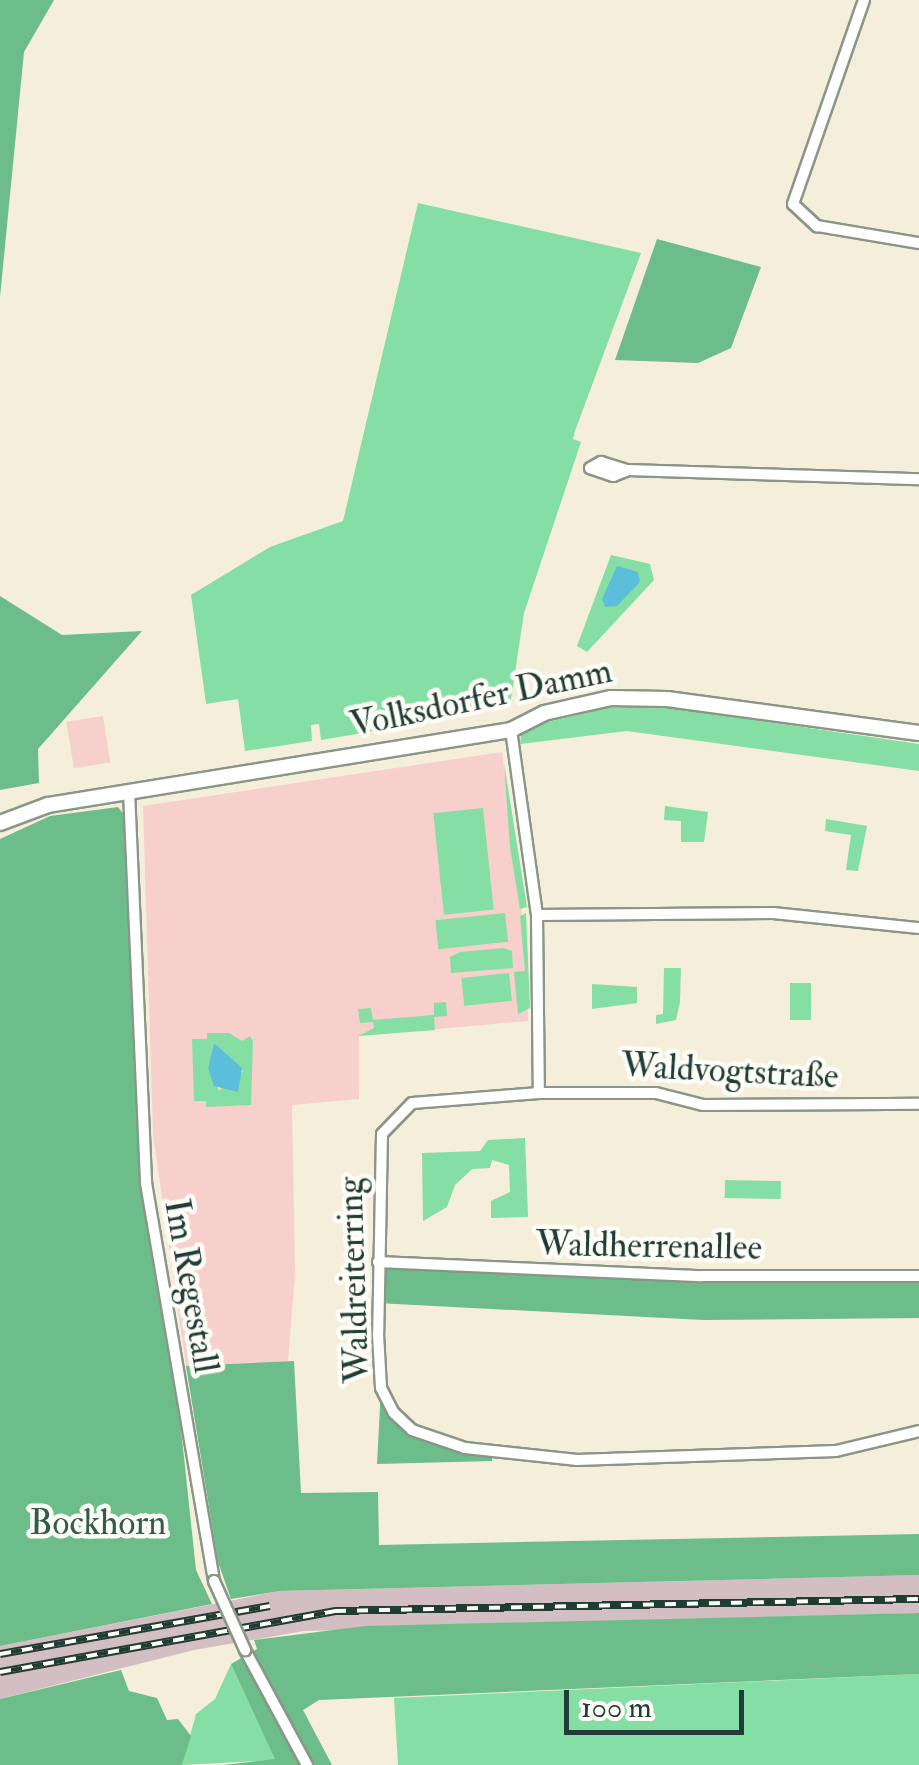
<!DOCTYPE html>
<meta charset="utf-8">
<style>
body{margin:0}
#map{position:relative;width:919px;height:1765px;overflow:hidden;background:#f4eeda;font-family:"IM FELL Double Pica",serif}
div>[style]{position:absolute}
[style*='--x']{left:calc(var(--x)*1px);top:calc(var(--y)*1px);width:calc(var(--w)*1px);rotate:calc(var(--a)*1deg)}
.built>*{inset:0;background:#f7d0cc;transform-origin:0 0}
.industrial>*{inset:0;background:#d2bec3}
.green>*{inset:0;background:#85dea3;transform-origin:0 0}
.forest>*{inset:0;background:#6cbd89}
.water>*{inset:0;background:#5bbeda}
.roads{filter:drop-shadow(2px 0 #8a9687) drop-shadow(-2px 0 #8a9687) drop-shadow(0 2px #8a9687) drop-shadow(0 -2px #8a9687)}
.street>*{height:10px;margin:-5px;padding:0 5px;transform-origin:5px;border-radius:5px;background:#fff}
.secondary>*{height:14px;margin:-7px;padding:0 7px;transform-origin:7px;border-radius:7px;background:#fff}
.rail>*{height:8px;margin-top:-4px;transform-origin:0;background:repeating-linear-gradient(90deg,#fdfcf7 0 11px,#1f3d34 0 22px);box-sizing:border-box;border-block:2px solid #1f3d34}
.bridges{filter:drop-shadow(2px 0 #8a9687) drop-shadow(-2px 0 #8a9687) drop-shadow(0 2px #8a9687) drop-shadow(0 -2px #8a9687)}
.street-bridge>*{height:10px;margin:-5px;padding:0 5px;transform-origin:5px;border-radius:5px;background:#fff}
span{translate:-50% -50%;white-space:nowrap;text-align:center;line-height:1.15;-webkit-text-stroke:9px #fdfcf7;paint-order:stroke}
.street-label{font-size:35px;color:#1f3d34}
.park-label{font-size:35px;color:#335d4a}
.scale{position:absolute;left:564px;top:1690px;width:180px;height:45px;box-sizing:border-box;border:5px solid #1f3d34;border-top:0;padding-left:12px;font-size:30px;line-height:35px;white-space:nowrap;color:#1f3d34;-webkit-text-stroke:8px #fdfcf7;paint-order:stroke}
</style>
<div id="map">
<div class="built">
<div style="left:103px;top:716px;width:47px;height:37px;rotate:81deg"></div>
<div style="clip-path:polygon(502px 752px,527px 956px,528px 1021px,359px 1036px,359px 1099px,292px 1105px,295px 1274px,288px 1361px,186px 1366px,153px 1134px,143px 806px)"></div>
</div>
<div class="industrial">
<div style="clip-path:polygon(919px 1575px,919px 1613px,304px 1631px,194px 1650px,0 1699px,0 1646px,280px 1591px)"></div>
</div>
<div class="green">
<div style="clip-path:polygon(418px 203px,641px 253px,575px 431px,573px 439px,581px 442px,524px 613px,511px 699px,500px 708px,395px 728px,392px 712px,384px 713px,386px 729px,321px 740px,319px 724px,311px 725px,312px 741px,245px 751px,238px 699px,206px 704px,191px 595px,270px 547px,343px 521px)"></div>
<div style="clip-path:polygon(611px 555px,650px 564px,654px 580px,587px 652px,577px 646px)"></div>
<div style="clip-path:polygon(612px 707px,665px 707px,919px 744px,919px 771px,627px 731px,520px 744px,522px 728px)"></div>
<div style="clip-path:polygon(504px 763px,527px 907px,520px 909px,510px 847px)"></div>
<div style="clip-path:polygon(665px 806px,708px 812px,704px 842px,681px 842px,681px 821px,664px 820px)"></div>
<div style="left:483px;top:808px;width:102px;height:50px;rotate:84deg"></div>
<div style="clip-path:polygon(826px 819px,867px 826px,858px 871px,846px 870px,851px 835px,825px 831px)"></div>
<div style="left:505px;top:913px;width:29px;height:70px;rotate:84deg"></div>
<div style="clip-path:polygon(526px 913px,530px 1008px,518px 1014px,514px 972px,525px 971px,520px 916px)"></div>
<div style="clip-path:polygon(503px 948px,512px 951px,513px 968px,451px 973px,450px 957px,460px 952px)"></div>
<div style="clip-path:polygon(664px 968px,681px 968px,680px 1002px,676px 1020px,656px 1024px,656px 1015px,663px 1014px)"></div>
<div style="left:509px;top:973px;width:28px;height:48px;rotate:84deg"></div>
<div style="left:790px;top:983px;width:21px;height:37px"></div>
<div style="clip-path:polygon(592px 984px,637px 987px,637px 1003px,592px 1009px)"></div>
<div style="clip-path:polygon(446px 1002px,447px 1016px,434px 1017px,435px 1030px,358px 1036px,374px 1028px,373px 1022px,360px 1023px,358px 1009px,371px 1008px,373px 1020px,434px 1015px,434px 1003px)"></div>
<div style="clip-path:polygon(evenodd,207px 1033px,229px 1033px,242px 1041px,250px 1036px,253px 1041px,251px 1105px,206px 1107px,206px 1101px,194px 1101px,192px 1039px,207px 1039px,207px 1033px,214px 1043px,243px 1071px,219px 1091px,208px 1068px,214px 1043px)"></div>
<div style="clip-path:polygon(525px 1138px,528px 1217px,491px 1218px,491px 1201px,510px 1192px,509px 1165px,492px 1160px,490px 1168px,472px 1169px,455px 1185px,447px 1207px,423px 1221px,422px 1153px,480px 1151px,488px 1140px)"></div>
<div style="left:725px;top:1180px;width:56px;height:18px;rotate:1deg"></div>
<div style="clip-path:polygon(231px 1664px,276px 1760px,182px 1765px,196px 1714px,215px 1699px)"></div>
<div style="clip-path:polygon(919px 1674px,919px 1765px,398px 1765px,394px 1698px)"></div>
</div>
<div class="forest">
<div style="clip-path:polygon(0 0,54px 0,24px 52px,0 297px)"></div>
<div style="clip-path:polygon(657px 239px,761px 267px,731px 348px,698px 363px,615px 360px)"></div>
<div style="clip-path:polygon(0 596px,62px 635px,142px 631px,38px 749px,39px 783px,0 790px)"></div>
<div style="clip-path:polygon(118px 807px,126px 817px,139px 1176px,175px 1373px,196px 1570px,212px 1604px,0 1646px,0 839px,50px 816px)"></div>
<div style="clip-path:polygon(377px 1269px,919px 1281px,919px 1318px,703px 1320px,377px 1303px)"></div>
<div style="clip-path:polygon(294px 1361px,301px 1493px,378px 1492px,379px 1545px,919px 1534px,919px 1575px,280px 1591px,231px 1599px,218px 1562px,186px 1366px)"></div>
<div style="clip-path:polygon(381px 1388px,402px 1421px,492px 1453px,492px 1461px,377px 1464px)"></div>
<div style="clip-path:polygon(919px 1613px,919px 1674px,319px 1700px,303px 1710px,332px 1765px,223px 1765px,275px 1759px,231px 1664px,257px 1649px,254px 1640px,365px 1626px)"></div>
<div style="clip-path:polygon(121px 1670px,129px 1691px,157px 1698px,167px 1720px,178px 1719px,191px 1736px,182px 1765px,0 1765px,0 1699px)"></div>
</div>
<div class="water">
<div style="clip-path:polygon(617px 566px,638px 572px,640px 582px,617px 606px,605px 607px,602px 599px)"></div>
<div style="clip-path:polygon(214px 1043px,242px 1068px,238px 1092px,214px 1086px,208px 1068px)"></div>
</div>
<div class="roads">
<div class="street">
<div style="--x:864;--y:0;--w:216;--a:109.2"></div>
<div style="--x:793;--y:204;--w:33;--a:43"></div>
<div style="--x:817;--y:226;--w:103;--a:9.5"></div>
<div style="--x:628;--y:470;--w:16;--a:158"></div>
<div style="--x:613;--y:476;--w:24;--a:-161"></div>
<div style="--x:590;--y:468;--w:13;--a:-29"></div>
<div style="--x:601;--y:462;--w:28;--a:17"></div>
<div style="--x:628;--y:470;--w:291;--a:1.8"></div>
<div style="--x:511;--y:730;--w:187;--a:82"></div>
<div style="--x:537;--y:915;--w:178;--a:89.4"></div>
<div style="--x:539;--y:1093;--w:127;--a:175.5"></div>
<div style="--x:412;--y:1103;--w:43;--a:134.1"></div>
<div style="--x:382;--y:1134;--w:200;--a:91.1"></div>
<div style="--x:378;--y:1334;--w:54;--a:86.8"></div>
<div style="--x:381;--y:1388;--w:28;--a:63"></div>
<div style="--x:394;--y:1413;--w:25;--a:43"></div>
<div style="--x:412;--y:1430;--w:56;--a:18.8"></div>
<div style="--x:465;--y:1448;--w:113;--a:6.1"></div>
<div style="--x:577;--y:1460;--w:259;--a:-2"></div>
<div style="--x:836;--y:1451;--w:85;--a:-13.5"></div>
<div style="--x:129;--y:791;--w:392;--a:87.5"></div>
<div style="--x:146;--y:1183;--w:404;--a:80.3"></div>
<div style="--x:537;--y:915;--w:236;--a:-0.5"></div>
<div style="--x:773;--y:913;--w:147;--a:5.9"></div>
<div style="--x:539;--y:1093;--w:117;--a:0"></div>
<div style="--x:656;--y:1093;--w:49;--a:14.3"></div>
<div style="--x:703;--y:1105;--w:216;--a:-0.3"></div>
<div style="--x:378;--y:1262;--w:324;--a:2.5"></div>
<div style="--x:702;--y:1276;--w:217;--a:0"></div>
<div style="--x:245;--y:1650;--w:131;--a:61.7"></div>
</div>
<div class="secondary">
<div style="--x:0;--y:823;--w:51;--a:-20.6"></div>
<div style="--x:48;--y:805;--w:469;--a:-9.2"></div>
<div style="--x:511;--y:730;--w:37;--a:-27"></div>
<div style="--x:544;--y:713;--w:69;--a:-12.6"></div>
<div style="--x:611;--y:698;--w:56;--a:1"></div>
<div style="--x:667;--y:699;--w:254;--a:7.7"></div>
</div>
</div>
<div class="rail">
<div style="--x:0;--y:1654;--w:274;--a:-10.1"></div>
<div style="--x:0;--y:1672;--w:341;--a:-10.3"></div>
<div style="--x:335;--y:1611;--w:584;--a:-1.18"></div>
</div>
<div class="bridges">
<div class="street-bridge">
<div style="--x:214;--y:1581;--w:76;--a:65.8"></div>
</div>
</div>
<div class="street-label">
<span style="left:481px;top:698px;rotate:-12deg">Volksdorfer Damm</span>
<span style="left:730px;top:1071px;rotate:3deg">Waldvogtstraße</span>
<span style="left:649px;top:1246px;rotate:1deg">Waldherrenallee</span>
<span style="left:354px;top:1280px;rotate:-92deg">Waldreiterring</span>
<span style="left:191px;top:1286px;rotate:80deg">Im Regestall</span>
</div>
<div class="park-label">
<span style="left:98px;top:1523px">Bockhorn</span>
</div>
<div class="scale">100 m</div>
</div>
